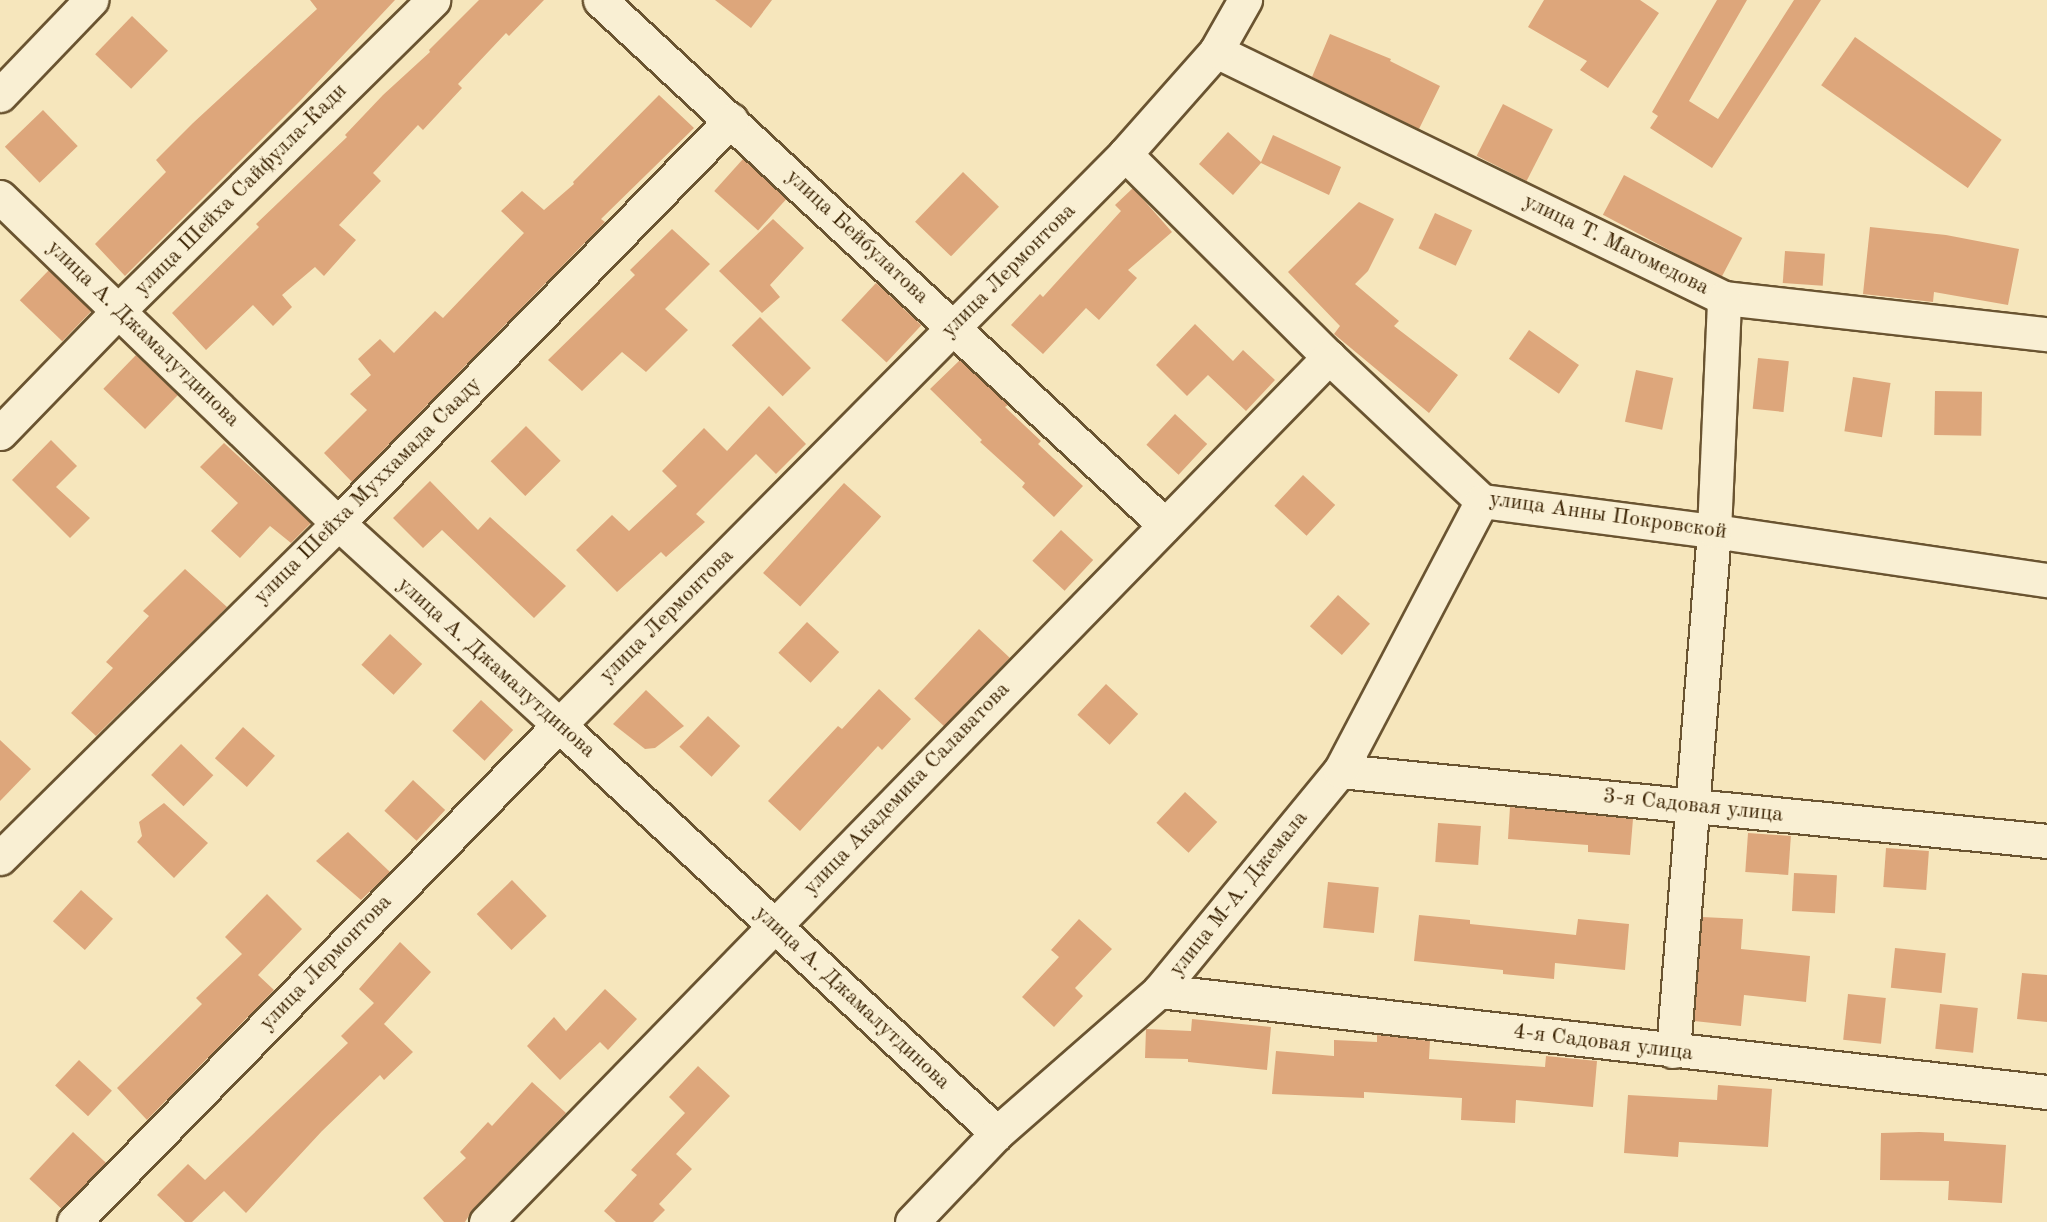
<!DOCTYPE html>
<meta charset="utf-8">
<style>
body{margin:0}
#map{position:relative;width:2047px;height:1222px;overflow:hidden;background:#f6e6bc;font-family:"Old Standard TT",serif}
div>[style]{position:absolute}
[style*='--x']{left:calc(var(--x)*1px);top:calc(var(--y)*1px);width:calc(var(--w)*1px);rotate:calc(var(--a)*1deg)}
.building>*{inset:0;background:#dda67b;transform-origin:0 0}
.roads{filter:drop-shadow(2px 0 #6a5431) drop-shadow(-2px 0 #6a5431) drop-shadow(0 2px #6a5431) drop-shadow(0 -2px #6a5431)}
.minor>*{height:33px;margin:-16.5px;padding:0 16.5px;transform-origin:16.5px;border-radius:16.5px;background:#f9efd3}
span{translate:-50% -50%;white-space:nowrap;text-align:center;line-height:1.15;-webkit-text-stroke:4.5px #f9efd3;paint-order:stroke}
.street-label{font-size:22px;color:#3b2303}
</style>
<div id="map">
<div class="building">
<div style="clip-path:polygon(310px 0,395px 0,300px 101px,125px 276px,95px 244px,166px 172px,156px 160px,193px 123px,317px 9px)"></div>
<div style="clip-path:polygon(479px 0,544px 0,509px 36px,506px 33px,458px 84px,462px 88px,423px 130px,418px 125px,373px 173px,381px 181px,339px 225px,356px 240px,324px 276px,315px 267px,282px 295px,292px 307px,273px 326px,253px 305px,206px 350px,172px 313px,259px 227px,256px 224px,347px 137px,345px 135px,383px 95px,430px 52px,429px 50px)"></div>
<div style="clip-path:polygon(715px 0,772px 0,751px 28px)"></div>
<div style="clip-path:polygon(1544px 0,1640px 0,1659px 13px,1608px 88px,1580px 70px,1587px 61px,1528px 27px)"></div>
<div style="clip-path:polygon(1717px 0,1747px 0,1689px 101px,1718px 119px,1794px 0,1821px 0,1712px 168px,1650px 128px,1658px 116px,1652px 112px)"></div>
<div style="left:132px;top:16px;width:50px;height:53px;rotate:44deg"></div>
<div style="clip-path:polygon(1330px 34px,1391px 59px,1390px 61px,1440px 86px,1419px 129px,1312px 77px)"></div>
<div style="left:1855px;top:37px;width:179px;height:59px;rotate:35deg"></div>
<div style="clip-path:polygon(659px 95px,694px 128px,601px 219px,605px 222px,352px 482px,324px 453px,367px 410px,350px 394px,371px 375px,358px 359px,380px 339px,394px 353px,435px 311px,443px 318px,524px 233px,501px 211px,522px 191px,544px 210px,574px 184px,573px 182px)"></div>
<div style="left:1503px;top:104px;width:56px;height:58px;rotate:27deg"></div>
<div style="left:43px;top:110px;width:50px;height:53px;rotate:46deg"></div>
<div style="clip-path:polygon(1228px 132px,1261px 162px,1273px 135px,1341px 167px,1329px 195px,1261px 163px,1233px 195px,1199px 164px)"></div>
<div style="left:743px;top:159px;width:59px;height:43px;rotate:42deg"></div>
<div style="left:963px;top:172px;width:50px;height:69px;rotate:44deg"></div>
<div style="left:1624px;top:175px;width:134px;height:45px;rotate:28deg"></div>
<div style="clip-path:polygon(1133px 188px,1172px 232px,1128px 270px,1137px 278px,1099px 320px,1086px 308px,1043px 354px,1011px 325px,1040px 294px,1043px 297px,1121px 211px,1115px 205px)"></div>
<div style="clip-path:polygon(1359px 202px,1394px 219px,1368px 271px,1355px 284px,1399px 321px,1394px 326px,1458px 375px,1429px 413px,1334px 334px,1340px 326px,1288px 272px)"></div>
<div style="left:1435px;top:213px;width:41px;height:39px;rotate:25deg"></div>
<div style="clip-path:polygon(773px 219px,804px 248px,770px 285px,780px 297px,762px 313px,719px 271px)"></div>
<div style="clip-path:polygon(1870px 227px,1946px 235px,2019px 249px,2008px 305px,1934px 292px,1933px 302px,1863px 294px)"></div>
<div style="clip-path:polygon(672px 229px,710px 264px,665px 309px,688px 330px,646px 372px,622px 352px,582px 391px,548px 360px,635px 275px,630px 270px)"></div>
<div style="left:1785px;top:251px;width:40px;height:32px;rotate:4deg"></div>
<div style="left:49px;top:270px;width:59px;height:42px;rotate:44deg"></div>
<div style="left:876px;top:283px;width:62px;height:51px;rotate:43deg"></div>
<div style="left:760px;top:317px;width:72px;height:40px;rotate:45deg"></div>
<div style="clip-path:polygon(1195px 324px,1233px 361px,1243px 350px,1275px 380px,1246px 411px,1208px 375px,1187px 396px,1156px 365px)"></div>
<div style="left:1529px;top:330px;width:61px;height:35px;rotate:35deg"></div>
<div style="left:136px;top:355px;width:58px;height:47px;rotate:44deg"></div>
<div style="left:1758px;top:358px;width:31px;height:51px;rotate:6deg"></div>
<div style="clip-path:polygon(960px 360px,1008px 405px,1005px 407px,1041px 441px,1038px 444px,1083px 486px,1054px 517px,1022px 487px,1025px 483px,980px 442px,982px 440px,930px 389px)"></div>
<div style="left:1636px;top:370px;width:38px;height:53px;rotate:12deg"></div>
<div style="left:1853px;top:377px;width:38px;height:55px;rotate:9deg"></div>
<div style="left:1935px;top:391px;width:47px;height:44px;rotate:1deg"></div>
<div style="clip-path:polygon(769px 406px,806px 444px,776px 474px,756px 454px,696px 514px,705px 522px,666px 557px,661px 552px,617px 592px,576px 550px,612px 515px,629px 531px,677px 486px,662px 471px,704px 428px,727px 451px)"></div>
<div style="left:1175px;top:414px;width:44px;height:42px;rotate:43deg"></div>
<div style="left:526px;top:426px;width:49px;height:50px;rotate:45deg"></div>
<div style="clip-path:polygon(51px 440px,77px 466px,56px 487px,90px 518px,70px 538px,12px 480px)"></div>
<div style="clip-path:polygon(224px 443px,311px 523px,291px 543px,270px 526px,240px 558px,211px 531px,238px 503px,200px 467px)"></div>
<div style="left:1303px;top:475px;width:44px;height:42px;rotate:43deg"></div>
<div style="clip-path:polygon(430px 481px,478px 530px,490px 517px,566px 586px,534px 618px,442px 530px,423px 548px,393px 518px)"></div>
<div style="left:844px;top:483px;width:50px;height:121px;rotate:42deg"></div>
<div style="left:1061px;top:530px;width:44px;height:42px;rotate:43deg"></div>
<div style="clip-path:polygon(185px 569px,227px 607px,96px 736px,71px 713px,113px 668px,106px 662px,149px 616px,143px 611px)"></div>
<div style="left:1338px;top:595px;width:43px;height:42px;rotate:42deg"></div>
<div style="left:807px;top:622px;width:44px;height:42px;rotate:43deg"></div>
<div style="left:979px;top:629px;width:42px;height:95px;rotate:43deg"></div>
<div style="left:390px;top:634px;width:44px;height:42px;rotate:43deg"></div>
<div style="left:1106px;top:684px;width:44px;height:42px;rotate:43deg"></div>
<div style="clip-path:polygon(879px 689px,911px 719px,882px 750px,878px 746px,800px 831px,768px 801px,838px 726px,842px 729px)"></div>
<div style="clip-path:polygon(646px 690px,684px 726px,655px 748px,645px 749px,613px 724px)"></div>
<div style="left:481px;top:700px;width:44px;height:42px;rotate:43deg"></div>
<div style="left:708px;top:716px;width:44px;height:42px;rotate:43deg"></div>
<div style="left:243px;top:727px;width:43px;height:42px;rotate:42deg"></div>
<div style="clip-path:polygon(0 740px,31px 769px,0 801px)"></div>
<div style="left:181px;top:744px;width:45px;height:43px;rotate:44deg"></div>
<div style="left:413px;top:780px;width:44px;height:42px;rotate:43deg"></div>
<div style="left:1185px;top:792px;width:44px;height:42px;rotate:43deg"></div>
<div style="clip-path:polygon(164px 803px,208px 843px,174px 878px,137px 842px,142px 836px,139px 822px)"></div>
<div style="clip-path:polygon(1510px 807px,1633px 819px,1630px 855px,1588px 852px,1588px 845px,1508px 839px)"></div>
<div style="left:1438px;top:823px;width:43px;height:39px;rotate:4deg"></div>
<div style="clip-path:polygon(348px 832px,390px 872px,361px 900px,316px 861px)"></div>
<div style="left:1748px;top:833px;width:43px;height:39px;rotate:4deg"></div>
<div style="left:1886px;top:848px;width:43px;height:39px;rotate:4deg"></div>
<div style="left:1794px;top:873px;width:43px;height:38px;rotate:3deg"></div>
<div style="left:512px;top:880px;width:50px;height:49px;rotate:46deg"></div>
<div style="left:1328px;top:882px;width:51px;height:46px;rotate:6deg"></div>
<div style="left:81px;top:890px;width:43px;height:42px;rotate:42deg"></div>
<div style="clip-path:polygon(267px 894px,302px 929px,258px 975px,274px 990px,147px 1120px,117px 1088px,202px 1004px,196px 998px,242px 954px,225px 937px)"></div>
<div style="clip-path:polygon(1419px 915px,1470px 920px,1470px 924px,1576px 935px,1578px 919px,1629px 924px,1625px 970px,1555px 963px,1554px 979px,1503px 974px,1503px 970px,1414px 961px)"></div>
<div style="clip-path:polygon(1702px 917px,1743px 919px,1741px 949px,1810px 956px,1806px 1002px,1744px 995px,1741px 1026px,1694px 1021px)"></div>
<div style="clip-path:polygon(1079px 919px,1112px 949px,1075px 988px,1083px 996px,1054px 1027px,1022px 997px,1059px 957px,1051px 950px)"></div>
<div style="clip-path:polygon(400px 942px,431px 972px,384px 1024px,413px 1052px,384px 1080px,380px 1075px,322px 1131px,246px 1213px,224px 1191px,192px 1222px,185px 1222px,157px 1195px,188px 1164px,205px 1180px,348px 1043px,341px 1036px,374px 1003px,359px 989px)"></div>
<div style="left:1895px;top:948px;width:51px;height:40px;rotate:6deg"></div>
<div style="clip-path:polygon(2022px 973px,2047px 975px,2047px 1022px,2017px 1019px)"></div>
<div style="clip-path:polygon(605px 989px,637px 1019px,608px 1050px,600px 1042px,560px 1080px,527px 1046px,554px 1017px,566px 1031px)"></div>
<div style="left:1848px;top:994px;width:38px;height:46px;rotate:6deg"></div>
<div style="left:1940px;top:1004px;width:38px;height:45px;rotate:6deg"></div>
<div style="clip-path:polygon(1192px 1019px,1271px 1027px,1267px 1070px,1188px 1062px,1188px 1059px,1145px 1058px,1146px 1029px,1191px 1031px)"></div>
<div style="clip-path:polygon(1377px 1035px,1430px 1041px,1429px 1059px,1545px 1067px,1546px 1056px,1597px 1061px,1593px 1107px,1516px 1100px,1515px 1123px,1461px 1120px,1462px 1098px,1364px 1092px,1364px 1098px,1272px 1094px,1276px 1051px,1334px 1056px,1334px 1040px,1377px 1042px)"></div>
<div style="left:79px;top:1060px;width:45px;height:35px;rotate:43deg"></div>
<div style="clip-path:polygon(698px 1066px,730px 1096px,676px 1154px,692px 1169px,659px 1204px,665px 1210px,653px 1222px,616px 1222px,604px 1211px,637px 1175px,631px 1170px,685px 1113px,669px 1097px)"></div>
<div style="clip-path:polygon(532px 1082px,566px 1113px,473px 1209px,465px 1222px,444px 1222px,423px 1198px,466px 1158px,460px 1152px,488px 1122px,492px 1126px)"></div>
<div style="clip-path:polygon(1718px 1085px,1772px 1089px,1768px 1147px,1679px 1142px,1678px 1157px,1624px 1153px,1628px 1095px,1717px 1100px)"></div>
<div style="left:73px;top:1132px;width:45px;height:64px;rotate:43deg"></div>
<div style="clip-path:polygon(1919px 1132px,1944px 1133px,1944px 1141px,2006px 1145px,2002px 1203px,1948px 1200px,1949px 1181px,1880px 1180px,1881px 1133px)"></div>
</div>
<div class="roads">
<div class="minor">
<div style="--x:600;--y:0;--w:771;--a:42.9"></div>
<div style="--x:1216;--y:51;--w:565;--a:25.93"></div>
<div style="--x:1724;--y:298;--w:325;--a:6.4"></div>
<div style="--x:0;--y:95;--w:132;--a:-46.2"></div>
<div style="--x:1125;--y:154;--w:288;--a:44.9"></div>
<div style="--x:1329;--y:357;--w:210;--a:43.3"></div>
<div style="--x:1482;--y:501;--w:234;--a:7.4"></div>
<div style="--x:1714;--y:531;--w:337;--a:8.4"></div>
<div style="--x:0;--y:197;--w:470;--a:44"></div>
<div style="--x:338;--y:523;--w:299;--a:42.4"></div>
<div style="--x:559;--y:725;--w:599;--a:42.97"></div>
<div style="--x:0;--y:433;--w:173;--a:-45.9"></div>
<div style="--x:120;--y:309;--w:440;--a:-44.6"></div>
<div style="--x:1340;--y:771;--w:710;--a:5.65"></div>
<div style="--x:0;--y:858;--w:476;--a:-44.7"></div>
<div style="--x:338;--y:523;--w:563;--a:-45.72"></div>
<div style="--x:1159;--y:991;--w:894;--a:6.49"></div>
<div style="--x:1673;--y:1051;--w:522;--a:-85.49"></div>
<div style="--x:1714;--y:531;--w:233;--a:-87.5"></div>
<div style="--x:74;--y:1222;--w:694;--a:-45.7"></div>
<div style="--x:559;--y:725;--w:804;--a:-45.25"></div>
<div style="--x:1125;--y:154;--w:137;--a:-48.5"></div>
<div style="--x:1216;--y:51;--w:59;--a:-60.4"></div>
<div style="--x:486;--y:1222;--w:1208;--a:-45.74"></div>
<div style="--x:912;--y:1222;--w:123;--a:-46.3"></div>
<div style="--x:997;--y:1133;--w:215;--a:-41.2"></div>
<div style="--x:1159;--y:991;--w:285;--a:-50.6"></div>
<div style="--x:1340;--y:771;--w:305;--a:-62.3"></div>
</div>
</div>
<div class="street-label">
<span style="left:241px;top:190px;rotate:-45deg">улица Шейха Сайфулла-Кади</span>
<span style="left:857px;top:237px;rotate:43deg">улица Бейбулатова</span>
<span style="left:1616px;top:245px;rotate:26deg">улица Т. Магомедова</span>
<span style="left:1009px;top:271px;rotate:-45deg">улица Лермонтова</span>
<span style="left:143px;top:334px;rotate:44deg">улица А. Джамалутдинова</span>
<span style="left:368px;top:491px;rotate:-45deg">улица Шейха Муххамада Сааду</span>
<span style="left:1608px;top:516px;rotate:8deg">улица Анны Покровской</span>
<span style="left:667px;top:616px;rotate:-45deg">улица Лермонтова</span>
<span style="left:496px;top:668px;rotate:42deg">улица А. Джамалутдинова</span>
<span style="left:907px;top:789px;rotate:-46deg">улица Академика Салаватова</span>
<span style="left:1693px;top:806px;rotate:6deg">3-я Садовая улица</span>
<span style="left:1239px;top:894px;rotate:-51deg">улица М-А. Джемала</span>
<span style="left:326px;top:963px;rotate:-46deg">улица Лермонтова</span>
<span style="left:852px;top:998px;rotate:43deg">улица А. Джамалутдинова</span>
<span style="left:1603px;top:1043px;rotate:7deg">4-я Садовая улица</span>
</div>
</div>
